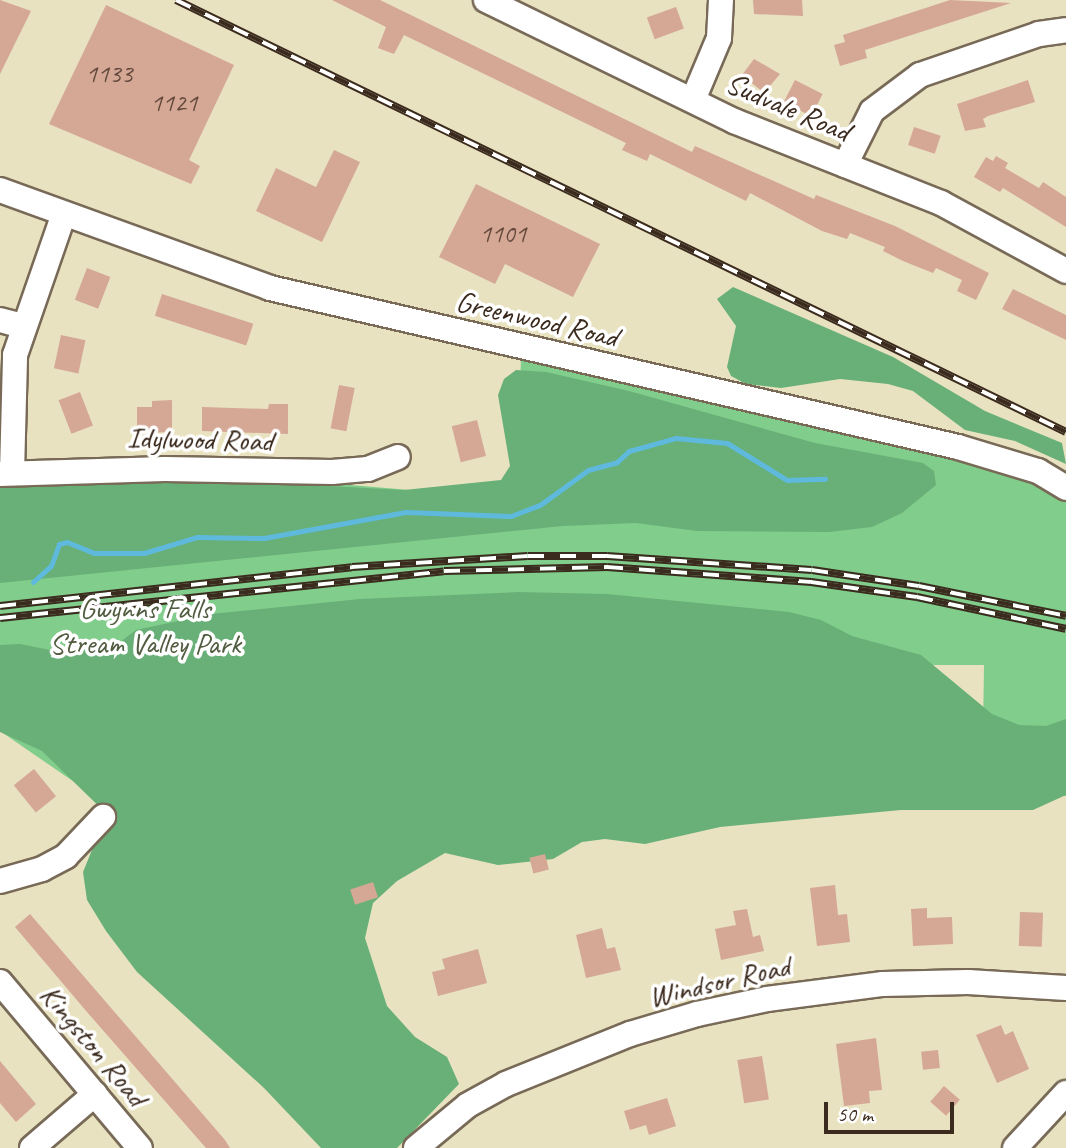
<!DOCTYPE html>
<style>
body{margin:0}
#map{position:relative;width:1066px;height:1148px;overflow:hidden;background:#e8e2c0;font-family:Caveat,sans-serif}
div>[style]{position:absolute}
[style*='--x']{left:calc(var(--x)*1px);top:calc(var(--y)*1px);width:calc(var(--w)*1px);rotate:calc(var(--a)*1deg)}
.green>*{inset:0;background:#81cd8b}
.forest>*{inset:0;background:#68b077}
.stream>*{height:5px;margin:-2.5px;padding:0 2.5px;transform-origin:2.5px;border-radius:2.5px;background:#5fb9dd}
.building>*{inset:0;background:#d5a795;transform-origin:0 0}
.roads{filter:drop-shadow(2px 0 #786a57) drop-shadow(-2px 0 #786a57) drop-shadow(0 2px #786a57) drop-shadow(0 -2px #786a57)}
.minor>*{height:24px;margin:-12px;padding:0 12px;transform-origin:12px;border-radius:12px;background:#fff}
.rail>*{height:8px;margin-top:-4px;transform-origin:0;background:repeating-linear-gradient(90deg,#fff 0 16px,#3b2a1e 0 32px);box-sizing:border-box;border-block:2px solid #3b2a1e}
span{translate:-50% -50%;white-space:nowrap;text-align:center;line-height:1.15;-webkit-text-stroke:7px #fff;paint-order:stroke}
.number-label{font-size:26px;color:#62493c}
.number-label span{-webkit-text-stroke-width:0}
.street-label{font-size:30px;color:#3b2a1e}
.park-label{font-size:30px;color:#505b3f}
.scale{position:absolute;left:824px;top:1102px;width:130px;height:32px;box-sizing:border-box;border:4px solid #3b2a1e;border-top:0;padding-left:9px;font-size:21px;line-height:24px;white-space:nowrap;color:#3b2a1e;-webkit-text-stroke:5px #fff;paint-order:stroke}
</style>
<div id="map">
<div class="green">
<div style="clip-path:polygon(521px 359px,955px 456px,1007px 469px,1054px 490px,1066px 500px,1066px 796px,982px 796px,984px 665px,918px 665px,128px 819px,0 731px,0 484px,339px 484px,516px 499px)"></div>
</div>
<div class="forest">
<div style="clip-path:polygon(733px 287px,893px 357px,985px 411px,1062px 443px,1066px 464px,1015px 441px,965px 430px,913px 391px,888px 384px,840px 379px,781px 388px,746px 384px,731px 376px,727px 367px,736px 326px,717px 299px)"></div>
<div style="clip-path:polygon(516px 370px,546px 372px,629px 391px,815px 443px,923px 463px,934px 471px,936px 485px,902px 513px,872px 527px,829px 532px,697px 531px,636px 523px,563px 526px,0 583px,0 484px,253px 482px,404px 490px,501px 480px,510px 466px,498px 395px,504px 379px)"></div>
<div style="clip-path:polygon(519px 592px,607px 594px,789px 612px,821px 620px,852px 636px,921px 655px,992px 714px,1019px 725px,1046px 726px,1066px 719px,1066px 795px,1033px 810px,901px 810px,720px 827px,645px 844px,605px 839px,582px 842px,553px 859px,498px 865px,445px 853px,397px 881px,373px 903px,365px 938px,387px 1006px,415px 1037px,447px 1057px,459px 1084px,397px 1148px,321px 1148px,264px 1088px,137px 972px,106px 931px,87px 900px,83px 872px,94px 845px,114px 821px,42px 751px,0 732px,0 645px,20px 644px,65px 653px,116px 645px,136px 630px,211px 614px,360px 599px)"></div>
</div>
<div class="stream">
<div style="--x:33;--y:582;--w:24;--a:-42"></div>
<div style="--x:51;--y:566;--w:23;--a:-70"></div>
<div style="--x:59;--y:544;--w:8;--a:-14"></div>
<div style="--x:67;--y:542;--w:29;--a:22"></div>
<div style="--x:94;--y:553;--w:50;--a:0"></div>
<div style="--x:144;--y:553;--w:55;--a:-16.8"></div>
<div style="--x:197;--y:537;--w:67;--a:0.9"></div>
<div style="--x:264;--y:538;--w:144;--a:-10.4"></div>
<div style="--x:406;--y:512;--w:105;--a:2.2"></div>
<div style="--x:511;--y:516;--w:31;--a:-21"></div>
<div style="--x:540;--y:505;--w:59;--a:-36.1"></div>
<div style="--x:588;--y:470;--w:30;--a:-15"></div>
<div style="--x:617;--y:462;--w:16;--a:-43"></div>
<div style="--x:629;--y:451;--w:49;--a:-15.5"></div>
<div style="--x:676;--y:438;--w:51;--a:5.6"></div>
<div style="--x:727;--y:443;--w:70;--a:31.7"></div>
<div style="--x:787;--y:480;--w:38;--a:-2"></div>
</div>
<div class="building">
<div style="clip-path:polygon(0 0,31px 11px,0 74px)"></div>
<div style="clip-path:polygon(332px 0,380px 0,692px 152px,695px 146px,814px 199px,816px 195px,895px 226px,989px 273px,976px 300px,957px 291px,962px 280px,936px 268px,933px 273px,903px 261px,883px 251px,885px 247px,850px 233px,847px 239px,822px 231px,750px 193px,746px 201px,650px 154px,647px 161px,622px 150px,626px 143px,404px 35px,394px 54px,378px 48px,386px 27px)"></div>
<div style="clip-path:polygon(753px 0,802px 0,803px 16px,754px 14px)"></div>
<div style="clip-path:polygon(950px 0,1011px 3px,865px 50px,867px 58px,840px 66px,834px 45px,845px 42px,843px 35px)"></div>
<div style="clip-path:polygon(106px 5px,234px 65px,189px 160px,200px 166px,191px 184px,49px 124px)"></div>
<div style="left:676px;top:7px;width:23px;height:31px;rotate:70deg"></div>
<div style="clip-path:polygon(754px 59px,780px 74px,764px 93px,742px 75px)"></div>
<div style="left:795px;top:80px;width:31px;height:25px;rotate:27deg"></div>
<div style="clip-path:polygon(1028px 80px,1035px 102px,988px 116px,983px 119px,986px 127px,965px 131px,957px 104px)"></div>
<div style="left:914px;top:127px;width:28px;height:19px;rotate:18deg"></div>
<div style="clip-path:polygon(334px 150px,360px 162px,322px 242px,256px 211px,276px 168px,316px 187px)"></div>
<div style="clip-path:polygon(996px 156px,1008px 163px,1005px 168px,1039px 188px,1043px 182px,1066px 197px,1066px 227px,1003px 188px,1000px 192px,974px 177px,986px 157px,993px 161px)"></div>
<div style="clip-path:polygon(476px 184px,600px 244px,573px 297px,505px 264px,495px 284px,439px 257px)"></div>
<div style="left:87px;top:268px;width:25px;height:34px;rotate:21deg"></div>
<div style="clip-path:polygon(1013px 289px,1066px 315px,1066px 340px,1002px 309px)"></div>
<div style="left:162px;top:294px;width:96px;height:23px;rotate:18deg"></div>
<div style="left:61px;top:335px;width:25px;height:34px;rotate:12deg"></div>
<div style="left:339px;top:385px;width:16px;height:44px;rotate:11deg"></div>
<div style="left:80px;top:392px;width:36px;height:23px;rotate:69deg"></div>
<div style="clip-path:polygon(172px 400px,172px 432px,137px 433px,137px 407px,152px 407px,152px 401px)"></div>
<div style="clip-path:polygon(269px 404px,288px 404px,288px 434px,202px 431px,202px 407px,268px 409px)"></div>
<div style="left:477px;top:420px;width:37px;height:26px;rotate:76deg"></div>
<div style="left:34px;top:769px;width:35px;height:26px;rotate:51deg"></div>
<div style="left:545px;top:854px;width:16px;height:16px;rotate:76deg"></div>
<div style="left:373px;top:882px;width:16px;height:24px;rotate:72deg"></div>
<div style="clip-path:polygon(835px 885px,838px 915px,847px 914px,850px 942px,817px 946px,810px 888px)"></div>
<div style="clip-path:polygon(927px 908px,927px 918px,952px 917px,953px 944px,913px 946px,911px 909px)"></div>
<div style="clip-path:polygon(747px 909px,753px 937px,760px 935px,764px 951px,721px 960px,715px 929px,736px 925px,733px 911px)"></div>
<div style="left:1020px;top:912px;width:23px;height:34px;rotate:2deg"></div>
<div style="clip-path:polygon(30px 914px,225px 1140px,230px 1148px,206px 1148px,87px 1012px,15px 927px)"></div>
<div style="clip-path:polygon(602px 928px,607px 949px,615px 947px,621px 970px,586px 978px,576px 935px)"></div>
<div style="clip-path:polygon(478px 949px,487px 983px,438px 996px,432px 972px,445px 969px,442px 959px)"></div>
<div style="clip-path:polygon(1001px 1025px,1005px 1035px,1013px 1031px,1029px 1069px,997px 1083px,976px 1035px)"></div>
<div style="clip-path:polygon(876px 1038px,882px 1090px,869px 1091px,870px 1103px,844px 1106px,836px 1044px)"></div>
<div style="left:938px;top:1050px;width:18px;height:17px;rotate:84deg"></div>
<div style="left:762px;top:1056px;width:44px;height:25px;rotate:81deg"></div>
<div style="clip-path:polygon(0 1061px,36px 1104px,16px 1122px,0 1103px)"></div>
<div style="left:944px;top:1086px;width:21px;height:21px;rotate:41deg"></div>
<div style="clip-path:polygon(667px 1098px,676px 1126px,649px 1135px,646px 1125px,630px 1130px,624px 1111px)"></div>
</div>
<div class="roads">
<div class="minor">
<div style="--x:486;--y:0;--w:276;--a:26"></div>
<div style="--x:734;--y:121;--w:223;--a:21.6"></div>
<div style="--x:941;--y:203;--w:142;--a:28.5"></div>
<div style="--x:693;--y:100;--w:67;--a:-67.2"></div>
<div style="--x:719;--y:38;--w:38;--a:-87"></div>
<div style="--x:845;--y:165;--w:60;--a:-63.4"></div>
<div style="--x:872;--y:111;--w:60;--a:-36.9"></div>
<div style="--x:920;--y:75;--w:126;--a:-19"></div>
<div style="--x:1039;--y:34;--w:27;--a:-8"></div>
<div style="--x:0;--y:190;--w:287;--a:19.9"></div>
<div style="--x:270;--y:288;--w:706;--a:13.01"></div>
<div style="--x:958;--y:447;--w:84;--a:16.7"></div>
<div style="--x:1038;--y:471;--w:33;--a:31"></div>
<div style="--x:0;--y:320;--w:23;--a:15"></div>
<div style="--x:12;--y:473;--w:118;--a:-88.5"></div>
<div style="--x:15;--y:355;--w:147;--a:-70.9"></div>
<div style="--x:0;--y:474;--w:165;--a:-1.7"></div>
<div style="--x:165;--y:469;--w:167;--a:1"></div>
<div style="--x:332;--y:472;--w:36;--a:-5"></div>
<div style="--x:368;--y:469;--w:32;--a:-22"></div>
<div style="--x:0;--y:881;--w:44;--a:-15.9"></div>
<div style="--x:42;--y:869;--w:27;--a:-28"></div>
<div style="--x:66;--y:856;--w:54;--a:-46.5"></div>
<div style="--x:0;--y:982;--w:217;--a:49.9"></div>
<div style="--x:32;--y:1148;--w:83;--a:-40.6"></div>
<div style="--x:416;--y:1148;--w:67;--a:-39.6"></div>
<div style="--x:468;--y:1105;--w:43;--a:-28.9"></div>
<div style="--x:506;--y:1084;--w:134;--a:-22"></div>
<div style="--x:630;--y:1034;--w:70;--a:-16.6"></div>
<div style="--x:697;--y:1014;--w:72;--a:-12.1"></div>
<div style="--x:767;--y:999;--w:117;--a:-7.4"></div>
<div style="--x:883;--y:984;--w:85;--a:-1.3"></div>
<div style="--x:968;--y:982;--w:98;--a:3.5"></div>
<div style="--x:1015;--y:1148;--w:75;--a:-47.2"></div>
</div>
</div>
<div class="rail">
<div style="--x:176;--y:0;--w:989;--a:25.89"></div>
<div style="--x:0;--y:606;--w:354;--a:-6.3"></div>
<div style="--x:352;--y:567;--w:176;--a:-3.6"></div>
<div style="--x:528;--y:556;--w:79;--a:0"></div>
<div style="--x:607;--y:556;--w:205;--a:3.9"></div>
<div style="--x:812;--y:570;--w:108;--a:8.5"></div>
<div style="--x:919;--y:586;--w:150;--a:11.5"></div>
<div style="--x:0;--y:618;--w:446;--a:-6"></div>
<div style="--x:444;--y:571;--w:163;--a:-1.4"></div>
<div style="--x:607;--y:567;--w:205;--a:4.2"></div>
<div style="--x:811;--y:582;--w:107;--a:8.1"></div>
<div style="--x:917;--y:597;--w:152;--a:12.1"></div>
</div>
<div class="number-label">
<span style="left:109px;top:74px">1133</span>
<span style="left:174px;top:103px">1121</span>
<span style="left:503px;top:234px">1101</span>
</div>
<div class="street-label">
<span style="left:788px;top:107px;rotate:23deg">Sudvale Road</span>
<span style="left:537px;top:319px;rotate:13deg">Greenwood Road</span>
<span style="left:200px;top:439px;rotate:1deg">Idylwood Road</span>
<span style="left:719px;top:981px;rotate:-13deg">Windsor Road</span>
<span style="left:94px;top:1045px;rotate:50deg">Kingston Road</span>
</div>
<div class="park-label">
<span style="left:145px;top:625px">Gwynns Falls<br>Stream Valley Park</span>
</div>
<div class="scale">50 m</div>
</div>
